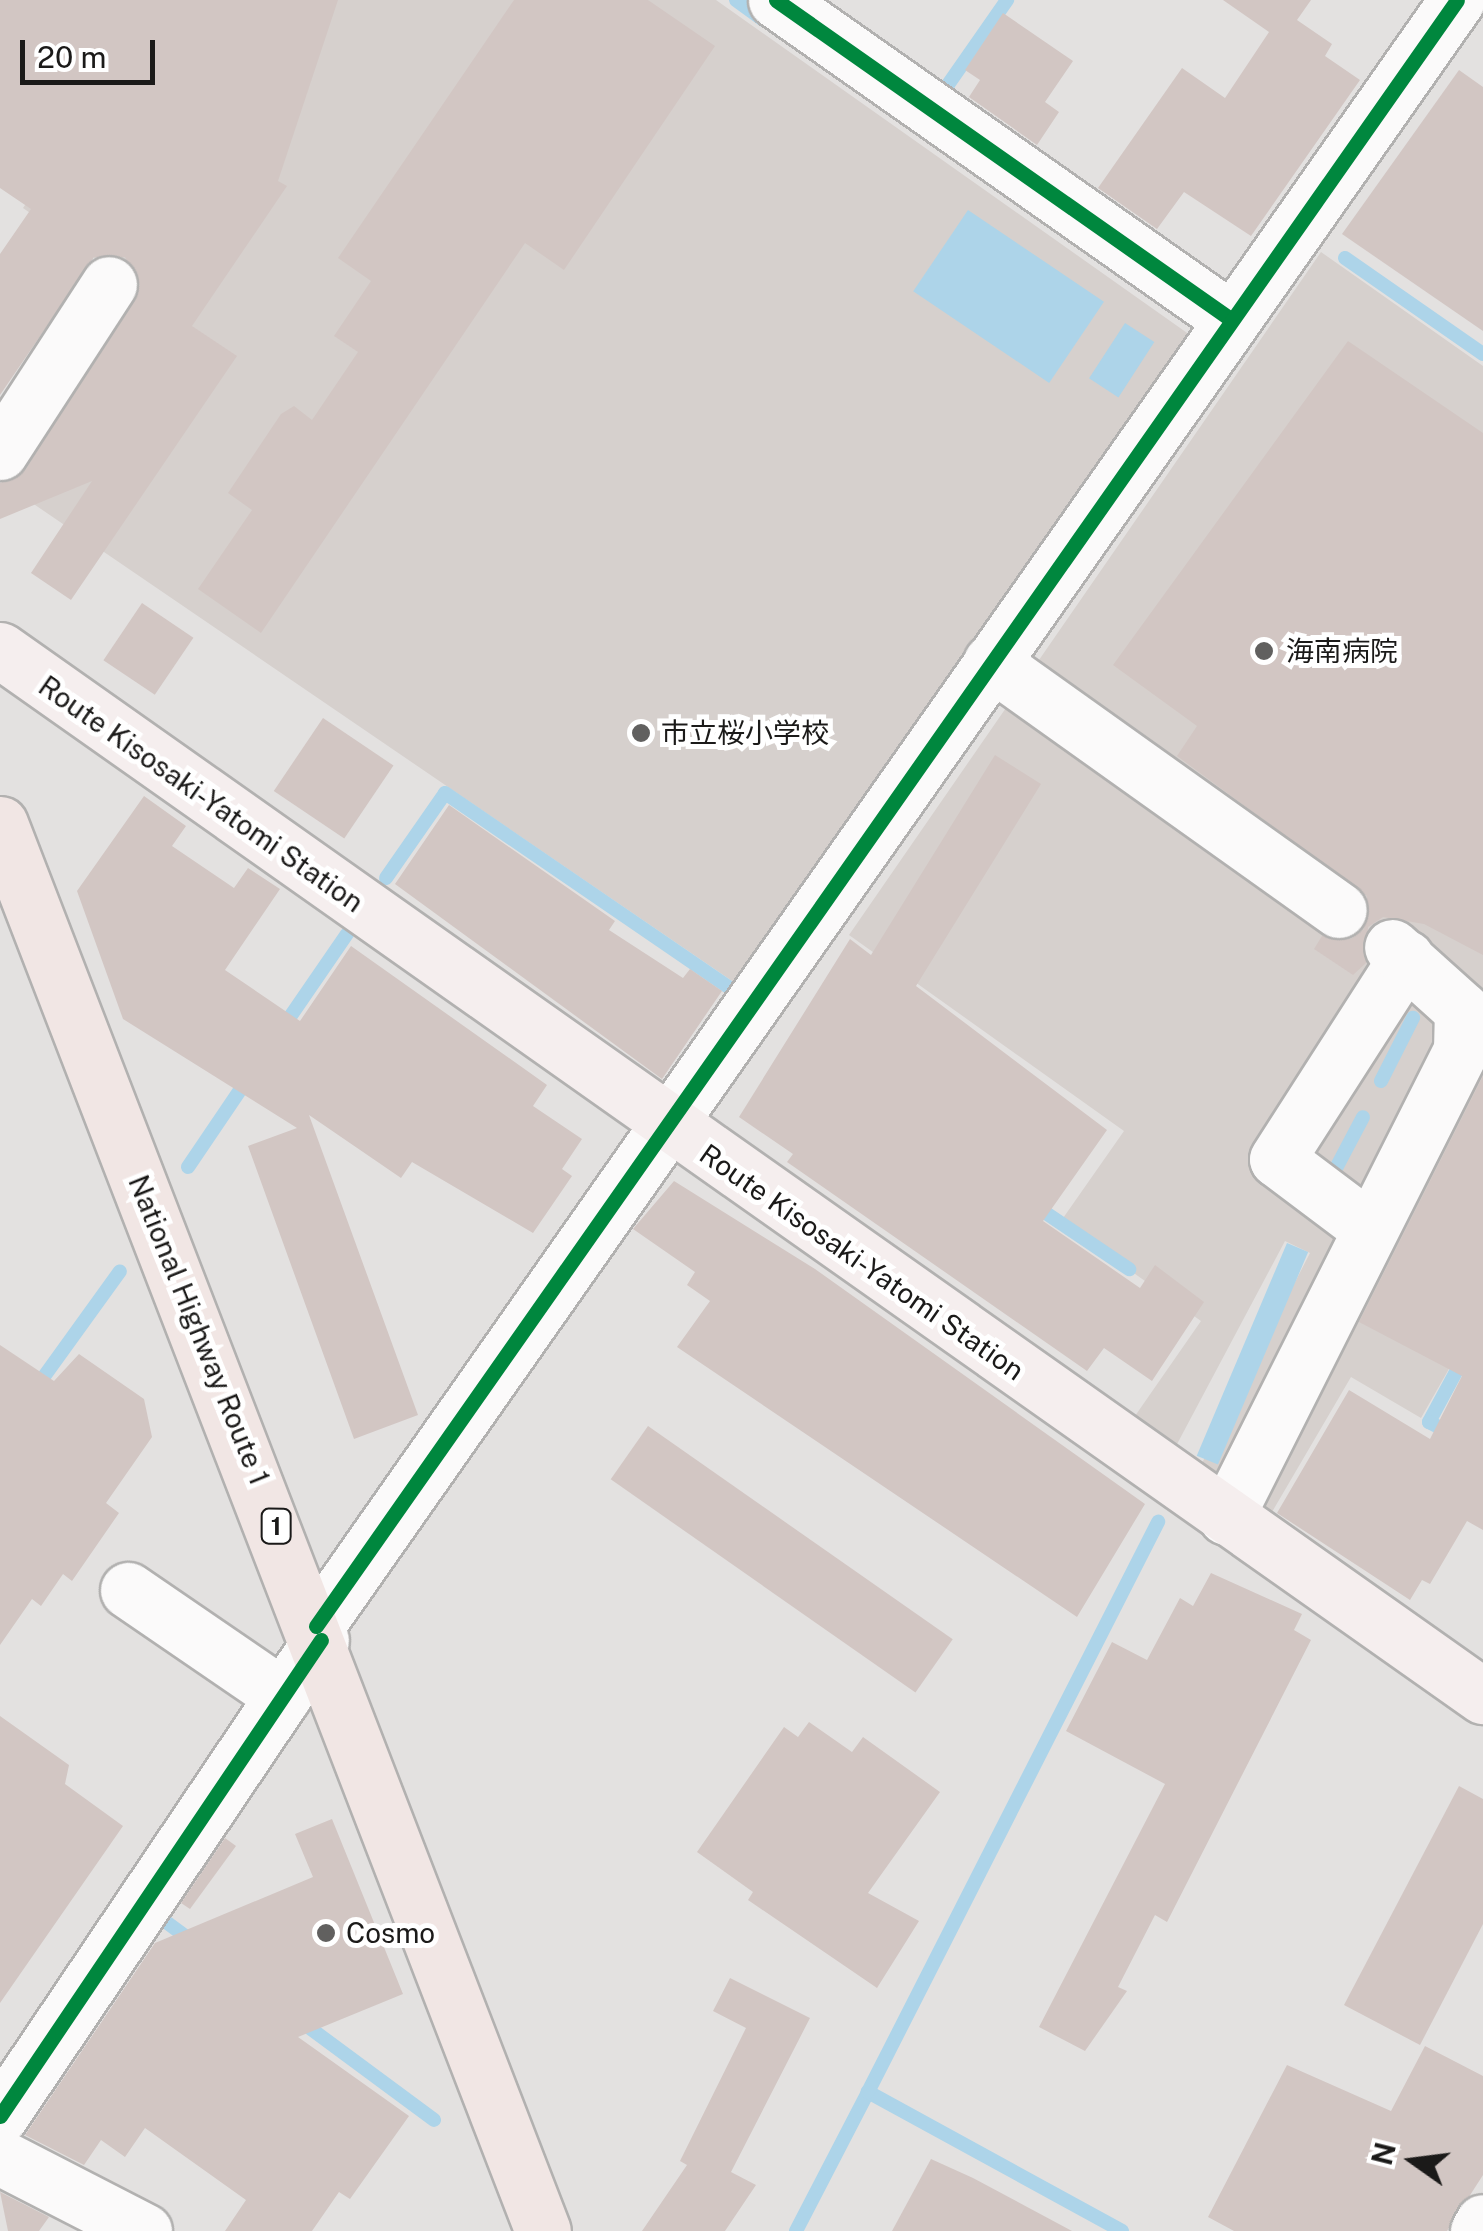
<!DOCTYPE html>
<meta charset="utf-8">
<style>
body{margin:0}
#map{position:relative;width:1483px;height:2231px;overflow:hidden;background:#e3e1e0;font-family:"Public Sans","Noto Sans JP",sans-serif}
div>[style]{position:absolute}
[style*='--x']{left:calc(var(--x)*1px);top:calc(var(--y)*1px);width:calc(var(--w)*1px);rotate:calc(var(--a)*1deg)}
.built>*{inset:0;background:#d6d0cd}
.water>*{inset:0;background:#add4e9;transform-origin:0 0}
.stream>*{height:14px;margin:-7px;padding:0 7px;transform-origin:7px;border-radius:7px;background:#add4e9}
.building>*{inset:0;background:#d2c6c3;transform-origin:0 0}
.roads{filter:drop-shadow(2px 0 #b2b1b0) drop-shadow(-2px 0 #b2b1b0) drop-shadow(0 2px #b2b1b0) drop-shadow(0 -2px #b2b1b0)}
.minor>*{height:55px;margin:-27.5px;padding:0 27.5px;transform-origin:27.5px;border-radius:27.5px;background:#fbfafa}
.major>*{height:55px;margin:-27.5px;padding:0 27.5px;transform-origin:27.5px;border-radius:27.5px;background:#f5eeee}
.highway>*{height:55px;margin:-27.5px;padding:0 27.5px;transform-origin:27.5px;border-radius:27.5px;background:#f1e6e4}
.cycleway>*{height:15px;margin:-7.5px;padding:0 7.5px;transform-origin:7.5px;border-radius:7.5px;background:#00873e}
.dots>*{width:28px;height:28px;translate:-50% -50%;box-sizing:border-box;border:5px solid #fff;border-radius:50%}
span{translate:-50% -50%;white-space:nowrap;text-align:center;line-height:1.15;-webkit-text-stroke:10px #fff;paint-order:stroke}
.shield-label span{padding:2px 8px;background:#fff;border:2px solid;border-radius:8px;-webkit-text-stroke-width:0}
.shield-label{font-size:25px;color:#1b1a19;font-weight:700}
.poi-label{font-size:28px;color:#1b1a19}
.left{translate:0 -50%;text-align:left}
.street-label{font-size:28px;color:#1b1a19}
.north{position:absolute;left:1363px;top:2111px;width:100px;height:100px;-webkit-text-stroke:8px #fff;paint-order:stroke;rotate:284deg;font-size:28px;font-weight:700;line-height:40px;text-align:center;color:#1b1a19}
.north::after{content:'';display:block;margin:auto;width:35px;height:45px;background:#1b1a19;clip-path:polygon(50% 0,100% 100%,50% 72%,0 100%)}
.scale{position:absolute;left:20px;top:40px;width:135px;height:45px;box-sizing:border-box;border:5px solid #1b1a19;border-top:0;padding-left:12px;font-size:30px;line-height:35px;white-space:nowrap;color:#1b1a19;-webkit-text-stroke:8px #fff;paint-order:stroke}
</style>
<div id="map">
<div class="built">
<div style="clip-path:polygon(166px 0,716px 0,1190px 335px,738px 985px,0 481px,0 463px,124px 279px,23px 208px)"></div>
<div style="clip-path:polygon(1321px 252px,1483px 366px,1483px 1309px,1421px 1418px,1351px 1377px,1272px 1512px,1201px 1465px,1310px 1253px,1285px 1241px,1176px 1446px,1135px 1416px,1201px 1321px,1061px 1221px,1124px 1131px,849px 935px)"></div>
</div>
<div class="water">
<div style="left:968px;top:210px;width:164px;height:98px;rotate:34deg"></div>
<div style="left:1125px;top:323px;width:35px;height:66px;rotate:33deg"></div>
<div style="left:1287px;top:1243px;width:23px;height:231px;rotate:23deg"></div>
</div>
<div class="stream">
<div style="--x:736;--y:0;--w:34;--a:36"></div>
<div style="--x:938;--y:99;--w:121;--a:-55.1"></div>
<div style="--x:1345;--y:258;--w:168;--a:34.8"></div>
<div style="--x:386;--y:878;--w:103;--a:-55.2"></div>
<div style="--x:445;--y:793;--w:343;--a:34.4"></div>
<div style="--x:281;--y:1030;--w:116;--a:-55.5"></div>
<div style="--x:1381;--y:1081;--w:71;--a:-63.1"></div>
<div style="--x:188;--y:1167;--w:109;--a:-55.9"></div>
<div style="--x:1334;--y:1172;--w:62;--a:-62.2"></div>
<div style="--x:1034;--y:1205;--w:115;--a:34"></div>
<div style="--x:1464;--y:1357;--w:74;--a:118.3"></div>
<div style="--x:1429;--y:1422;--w:61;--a:27.4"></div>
<div style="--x:35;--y:1389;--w:145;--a:-54.2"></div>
<div style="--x:158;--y:1916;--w:44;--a:36.6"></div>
<div style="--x:299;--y:2020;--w:168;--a:36.5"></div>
<div style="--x:796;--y:2231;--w:157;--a:-62.6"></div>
<div style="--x:1122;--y:2231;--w:290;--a:-151.3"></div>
<div style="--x:868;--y:2092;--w:640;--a:-63.03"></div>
</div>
<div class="building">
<div style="clip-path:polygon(0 0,338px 0,278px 181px,287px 186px,192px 326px,237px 356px,71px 600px,31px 573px,92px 481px,0 519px,0 483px,26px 469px,140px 285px,125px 257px,94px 257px,0 395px,0 254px,31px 209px,0 188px)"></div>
<div style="clip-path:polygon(514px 0,648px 0,715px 46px,564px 270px,525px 243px,261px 633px,198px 589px,252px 510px,228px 493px,281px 414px,294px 406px,312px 420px,358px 352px,334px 336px,371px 281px,338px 258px)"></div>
<div style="clip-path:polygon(1223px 0,1311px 0,1297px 20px,1332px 44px,1325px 56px,1360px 80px,1251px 236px,1184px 192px,1157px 229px,1098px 188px,1182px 68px,1225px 98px,1269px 32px)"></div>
<div style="clip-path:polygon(1003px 13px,1073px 61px,1045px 102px,1059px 112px,1037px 145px,969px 97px,980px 80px,965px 70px)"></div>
<div style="clip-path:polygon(1459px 70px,1483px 87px,1483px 331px,1342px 234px)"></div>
<div style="clip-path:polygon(1348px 341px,1483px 433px,1483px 955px,1424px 924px,1383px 917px,1368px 927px,1366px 963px,1353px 975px,1314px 949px,1322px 936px,1351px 939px,1364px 929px,1367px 896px,1177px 756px,1197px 726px,1113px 665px)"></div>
<div style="left:142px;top:603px;width:62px;height:69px;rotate:34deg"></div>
<div style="left:323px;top:718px;width:85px;height:88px;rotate:34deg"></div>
<div style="clip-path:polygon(995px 755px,1041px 784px,916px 986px,1107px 1130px,1043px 1221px,1140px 1288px,1155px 1265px,1204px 1302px,1152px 1381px,1104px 1348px,1087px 1371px,787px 1162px,793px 1154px,739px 1117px,850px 939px,871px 955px)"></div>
<div style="clip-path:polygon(144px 796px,186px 826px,172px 846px,234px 888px,248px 868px,280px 889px,225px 970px,300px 1021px,351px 946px,547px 1085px,533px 1106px,582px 1139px,562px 1169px,572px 1176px,533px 1233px,412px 1162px,401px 1178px,309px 1115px,418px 1415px,354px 1439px,248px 1146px,297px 1128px,123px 1019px,77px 891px)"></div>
<div style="clip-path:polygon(449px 805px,615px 921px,609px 930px,683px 978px,690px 969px,722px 991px,662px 1079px,395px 884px)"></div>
<div style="clip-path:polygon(1483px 1076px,1483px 1530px,1467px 1521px,1430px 1584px,1422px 1580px,1410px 1600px,1277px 1513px,1349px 1390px,1430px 1439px,1462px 1376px,1359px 1322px)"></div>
<div style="clip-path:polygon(674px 1181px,815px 1269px,1145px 1504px,1077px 1617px,677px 1347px,710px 1301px,687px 1285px,695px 1272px,633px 1229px)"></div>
<div style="clip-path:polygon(0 1345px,54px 1381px,79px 1354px,144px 1399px,152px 1437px,106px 1503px,119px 1513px,72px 1581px,63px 1574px,41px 1606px,32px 1599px,0 1645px)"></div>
<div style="left:648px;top:1426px;width:372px;height:65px;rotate:35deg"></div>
<div style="clip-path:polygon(1211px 1573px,1302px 1614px,1294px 1630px,1311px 1640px,1167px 1922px,1155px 1915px,1118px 1987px,1127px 1991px,1085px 2051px,1039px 2027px,1165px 1784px,1066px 1731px,1112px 1642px,1147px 1660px,1180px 1598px,1193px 1606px)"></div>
<div style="clip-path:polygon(0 1716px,69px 1765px,65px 1784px,123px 1826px,0 2003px)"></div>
<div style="clip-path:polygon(809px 1722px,852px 1752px,863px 1737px,940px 1792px,868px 1893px,919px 1921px,877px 1988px,748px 1900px,753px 1892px,697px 1852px,784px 1727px,798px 1737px)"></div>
<div style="clip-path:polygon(1459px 1786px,1483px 1799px,1483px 1924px,1420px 2045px,1344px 2005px)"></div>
<div style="clip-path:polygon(332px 1819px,403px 1994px,298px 2037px,409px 2116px,350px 2199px,339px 2192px,312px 2231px,225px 2231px,246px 2200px,145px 2128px,125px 2157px,101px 2140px,84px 2165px,25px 2135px,155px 1943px,313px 1877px,295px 1834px)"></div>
<div style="clip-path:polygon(225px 1838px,236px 1846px,190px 1909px,181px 1903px)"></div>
<div style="clip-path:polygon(730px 1978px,810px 2018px,731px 2172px,756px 2185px,725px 2231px,642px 2231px,687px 2165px,680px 2161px,746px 2028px,713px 2011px)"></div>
<div style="clip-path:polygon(1425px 2046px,1483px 2076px,1483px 2175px,1447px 2231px,1234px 2231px,1208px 2217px,1287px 2065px,1391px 2111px)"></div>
<div style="clip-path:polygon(931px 2159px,973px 2178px,1072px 2231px,892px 2231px)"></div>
<div style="clip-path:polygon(0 2192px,49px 2217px,39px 2231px,8px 2231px)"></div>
</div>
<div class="roads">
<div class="minor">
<div style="--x:776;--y:0;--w:553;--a:35.07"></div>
<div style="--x:0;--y:452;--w:200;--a:-57"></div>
<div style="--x:991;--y:662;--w:427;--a:35.5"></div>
<div style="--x:1370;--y:1229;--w:116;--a:-143"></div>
<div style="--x:1277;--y:1159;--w:239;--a:-57.3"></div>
<div style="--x:1226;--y:1517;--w:523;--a:-63.29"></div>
<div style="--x:1461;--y:1050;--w:40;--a:-88.6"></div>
<div style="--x:1462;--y:1010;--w:94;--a:-138"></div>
<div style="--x:128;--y:1590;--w:188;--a:34.4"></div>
<div style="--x:316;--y:1626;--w:1986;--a:-54.94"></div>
<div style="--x:0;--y:2116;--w:574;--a:-56.01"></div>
<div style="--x:0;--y:2157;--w:162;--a:27.2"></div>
<div style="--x:1478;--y:2231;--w:10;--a:-61"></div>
</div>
<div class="major">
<div style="--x:0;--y:650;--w:1815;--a:35.2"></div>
</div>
<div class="highway">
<div style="--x:0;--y:824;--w:1508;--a:68.9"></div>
</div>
</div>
<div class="cycleway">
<div style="--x:776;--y:0;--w:553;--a:35.07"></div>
<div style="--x:316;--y:1626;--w:1986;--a:-54.94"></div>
<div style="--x:0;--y:2116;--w:574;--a:-56.01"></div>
</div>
<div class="dots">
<div style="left:1264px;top:651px;background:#61605f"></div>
<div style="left:641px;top:733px;background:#61605f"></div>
<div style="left:326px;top:1933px;background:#61605f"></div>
</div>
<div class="shield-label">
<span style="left:276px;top:1526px">1</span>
</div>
<div class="poi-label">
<span class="left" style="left:1286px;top:651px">海南病院</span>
<span class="left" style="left:661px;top:733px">市立桜小学校</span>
<span class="left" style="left:346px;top:1933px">Cosmo</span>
</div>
<div class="street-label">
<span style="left:201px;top:794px;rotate:35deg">Route Kisosaki-Yatomi Station</span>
<span style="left:862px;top:1262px;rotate:35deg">Route Kisosaki-Yatomi Station</span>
<span style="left:199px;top:1330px;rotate:68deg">National Highway Route 1</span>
</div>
<div class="north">N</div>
<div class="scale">20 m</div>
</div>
